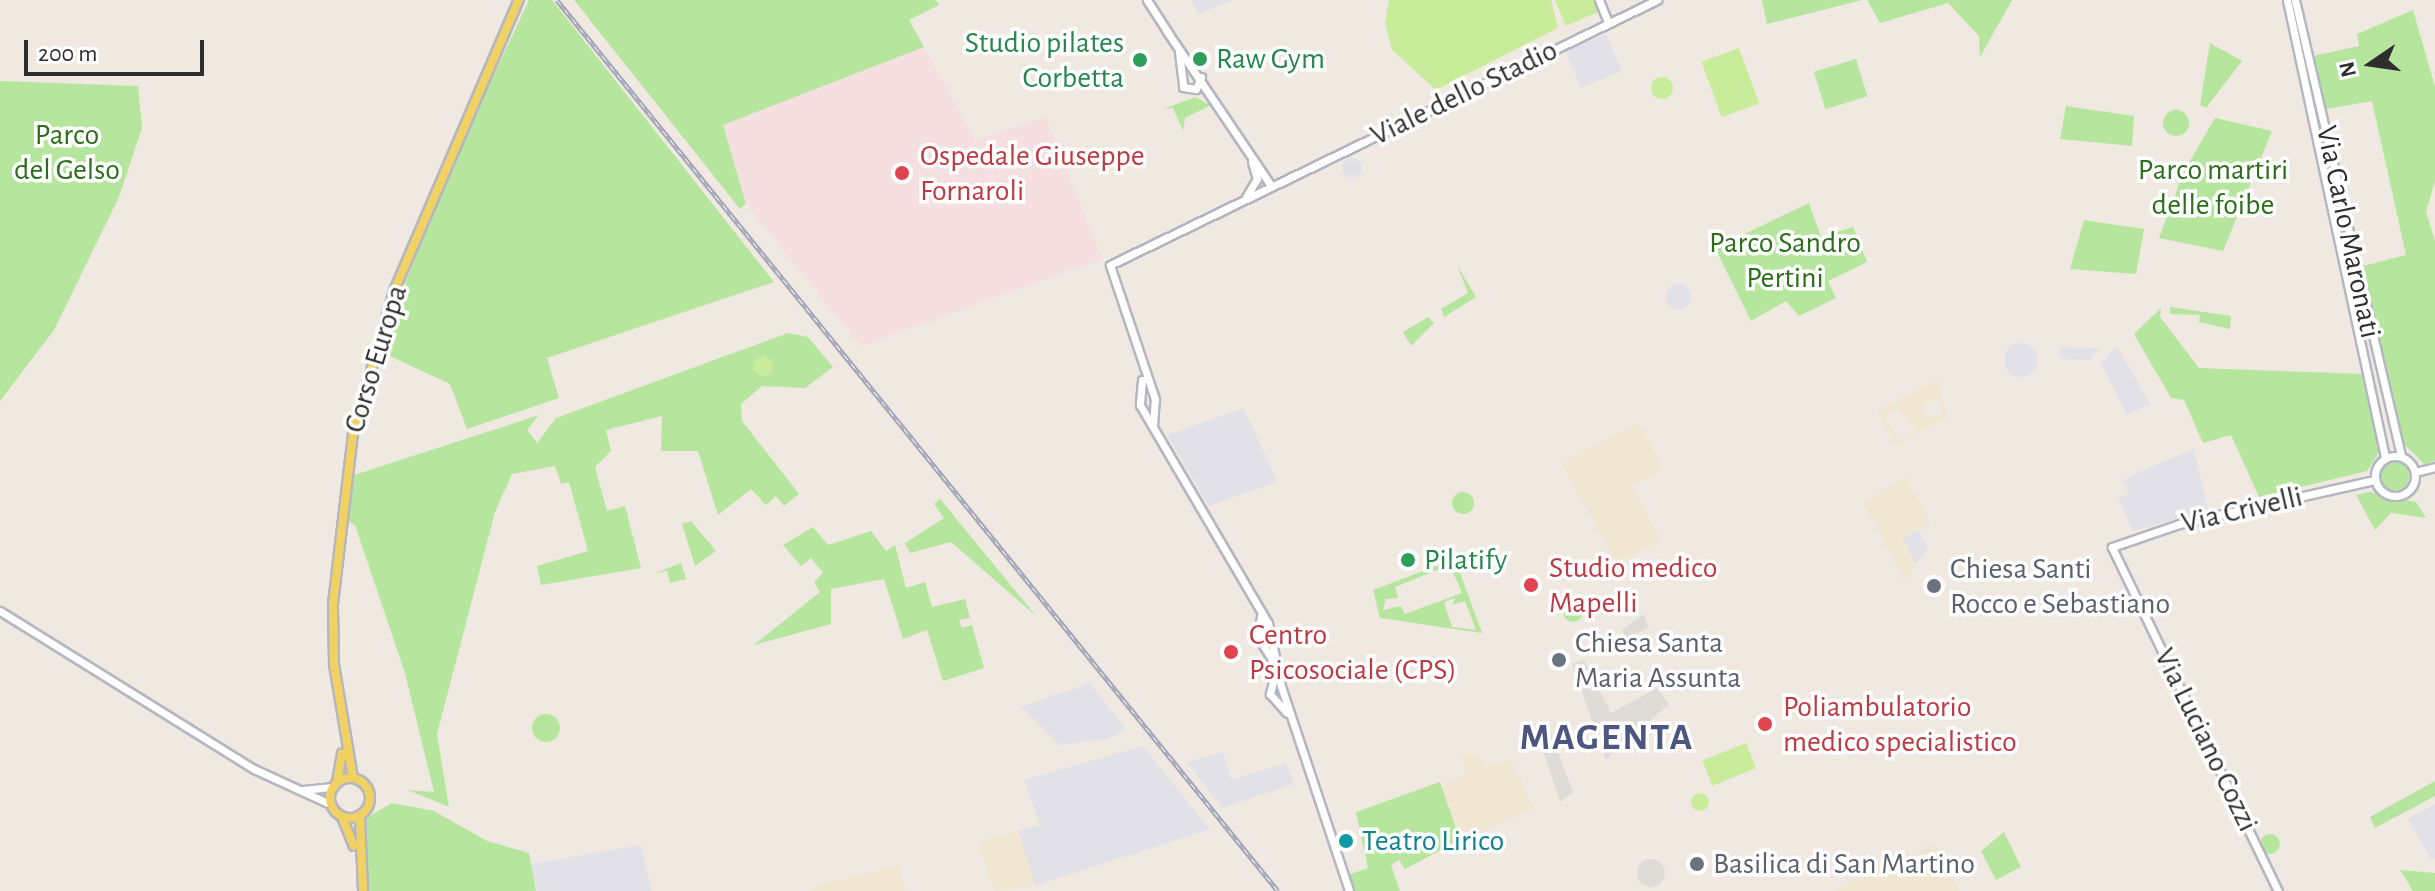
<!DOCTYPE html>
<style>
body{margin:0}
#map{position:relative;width:2435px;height:891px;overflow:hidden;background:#efe9e1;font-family:"Alegreya Sans",sans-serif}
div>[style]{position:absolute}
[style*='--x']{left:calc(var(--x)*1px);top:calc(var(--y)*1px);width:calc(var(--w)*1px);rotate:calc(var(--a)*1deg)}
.industrial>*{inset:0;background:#e3e1e8;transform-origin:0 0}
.round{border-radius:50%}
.education>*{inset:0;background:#f0e6d1}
.medical>*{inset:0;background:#f5dfe0}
.green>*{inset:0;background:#b6e59e;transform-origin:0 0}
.pitch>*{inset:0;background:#c9ec9a;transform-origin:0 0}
.plaza>*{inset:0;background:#dfdcd8}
.roads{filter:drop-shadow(2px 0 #b4b7c1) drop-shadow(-2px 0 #b4b7c1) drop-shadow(0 2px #b4b7c1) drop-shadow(0 -2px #b4b7c1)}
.secondary>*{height:7px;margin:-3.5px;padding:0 3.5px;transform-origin:3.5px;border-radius:3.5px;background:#fff}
.secondary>.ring{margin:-3.5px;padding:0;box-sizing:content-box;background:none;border:7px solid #fff;border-radius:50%}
.primary>*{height:8px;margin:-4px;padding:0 4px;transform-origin:4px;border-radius:4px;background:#f2d163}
.primary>.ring{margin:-4px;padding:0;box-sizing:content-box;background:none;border:8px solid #f2d163;border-radius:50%}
.rail>*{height:5px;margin-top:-2.5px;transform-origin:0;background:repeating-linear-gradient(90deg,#fff 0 6px,#a3a6b8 0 12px);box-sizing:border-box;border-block:2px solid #a3a6b8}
.dots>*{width:22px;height:22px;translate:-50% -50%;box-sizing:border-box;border:4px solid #fff;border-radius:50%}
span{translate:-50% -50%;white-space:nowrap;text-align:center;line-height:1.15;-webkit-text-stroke:7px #fff;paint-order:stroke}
.leisure-label{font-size:30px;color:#27864d}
.right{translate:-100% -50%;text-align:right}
.left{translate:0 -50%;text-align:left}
.street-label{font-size:30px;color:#2e2e2e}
.park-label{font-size:30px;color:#2c6e1b}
.health-label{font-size:30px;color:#be3a42}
.worship-label{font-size:30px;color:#5b616d}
.culture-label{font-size:30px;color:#0d838f}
.district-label{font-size:38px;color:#4d5680;font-weight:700;letter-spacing:2px}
.north{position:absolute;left:2331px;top:24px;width:80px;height:80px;-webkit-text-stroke:6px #fff;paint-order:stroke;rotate:257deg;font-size:22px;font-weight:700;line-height:32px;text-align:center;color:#2e2e2e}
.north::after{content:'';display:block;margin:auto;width:28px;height:36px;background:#2e2e2e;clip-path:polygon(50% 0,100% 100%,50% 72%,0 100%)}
.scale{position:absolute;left:24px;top:40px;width:180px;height:36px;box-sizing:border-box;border:4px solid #2e2e2e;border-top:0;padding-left:10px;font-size:24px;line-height:28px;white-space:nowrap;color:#2e2e2e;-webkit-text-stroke:6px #fff;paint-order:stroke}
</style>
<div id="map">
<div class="industrial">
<div style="clip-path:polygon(1191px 0,1233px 0,1199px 14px)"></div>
<div style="left:1606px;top:34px;width:40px;height:44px;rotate:67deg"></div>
<div class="round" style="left:1342px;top:158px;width:20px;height:20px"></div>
<div class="round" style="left:1665px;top:284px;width:26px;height:26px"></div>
<div class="round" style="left:2004px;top:343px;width:34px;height:34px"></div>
<div style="clip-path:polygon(2117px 346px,2150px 404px,2127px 415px,2101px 363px)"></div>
<div style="clip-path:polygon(2060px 347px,2101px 348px,2090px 360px,2060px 359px)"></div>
<div style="clip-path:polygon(1244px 408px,1277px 482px,1209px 506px,1167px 435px)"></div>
<div style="clip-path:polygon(2194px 448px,2208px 510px,2133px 531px,2118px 498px,2129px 494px,2123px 480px)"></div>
<div style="clip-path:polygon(1918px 530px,1928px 548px,1916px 565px,1902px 538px)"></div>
<div style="clip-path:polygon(1090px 683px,1126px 729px,1107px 739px,1059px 745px,1021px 707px)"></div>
<div style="clip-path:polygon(1143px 746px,1210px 829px,1035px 886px,1018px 831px,1040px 825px,1024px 780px)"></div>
<div style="clip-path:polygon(1223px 752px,1232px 780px,1286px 763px,1294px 784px,1222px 808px,1187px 763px)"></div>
<div style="clip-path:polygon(2435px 804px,2435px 857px,2431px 860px,2408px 819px)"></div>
<div style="clip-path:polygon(641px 845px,652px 891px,537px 891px,531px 864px)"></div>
</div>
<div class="education">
<div style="clip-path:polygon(evenodd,1937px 380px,1947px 417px,1895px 445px,1877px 410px,1937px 380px,1941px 400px,1943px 416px,1921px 418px,1923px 403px,1941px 400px,1937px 380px,1897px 409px,1917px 429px,1900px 441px,1884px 418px,1897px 409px)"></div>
<div style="clip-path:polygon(1639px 424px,1663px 468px,1631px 486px,1661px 541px,1616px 563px,1562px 463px)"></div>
<div style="clip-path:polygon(1906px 478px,1930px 523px,1902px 538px,1916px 565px,1904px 580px,1863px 502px)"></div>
<div style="clip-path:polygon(1473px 753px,1488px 767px,1511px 761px,1534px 809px,1460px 840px,1441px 787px,1466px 773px,1462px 756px)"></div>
<div style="clip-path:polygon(1018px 831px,1035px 886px,995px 891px,978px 842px)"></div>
<div style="clip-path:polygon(1935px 843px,1959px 891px,1835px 891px,1868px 872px)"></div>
<div style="clip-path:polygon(898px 866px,905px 891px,812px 891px,820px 884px)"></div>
</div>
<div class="medical">
<div style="clip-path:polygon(924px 47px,975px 141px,1045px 117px,1102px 259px,861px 346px,746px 204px,723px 125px)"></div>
</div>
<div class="green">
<div style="clip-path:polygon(529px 0,552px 0,774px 282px,547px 358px,559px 398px,467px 429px,450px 384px,379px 351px,451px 166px)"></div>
<div style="clip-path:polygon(574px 0,936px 0,939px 5px,909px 20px,924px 47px,723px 125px,746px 204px,740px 209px)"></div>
<div style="clip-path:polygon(1762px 0,1862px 0,1767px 24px)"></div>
<div style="clip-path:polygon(1867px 0,2012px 0,1980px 57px,1979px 36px,1948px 3px,1880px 23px)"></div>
<div style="clip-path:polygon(2413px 10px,2435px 87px,2435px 181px,2426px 212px,2435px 241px,2435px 461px,2424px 464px,2401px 441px,2359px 267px,2406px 255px,2372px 101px,2326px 109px,2313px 56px,2359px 46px,2357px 34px)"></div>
<div style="clip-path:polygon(2210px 43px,2242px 61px,2206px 108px,2200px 105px)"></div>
<div style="left:1856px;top:59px;width:39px;height:44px;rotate:73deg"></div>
<div style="clip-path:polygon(0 81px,138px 86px,142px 128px,119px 197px,54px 330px,0 401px)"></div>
<div style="clip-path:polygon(1195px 97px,1211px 105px,1185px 118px,1183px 131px,1173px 108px,1164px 109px)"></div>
<div style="clip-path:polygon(2066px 106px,2134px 116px,2132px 146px,2060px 139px)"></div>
<div class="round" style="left:2163px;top:110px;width:26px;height:26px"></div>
<div style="clip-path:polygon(2215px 118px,2272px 131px,2223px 251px,2159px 238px,2184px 171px)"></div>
<div style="clip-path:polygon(1809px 203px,1821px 237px,1853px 227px,1867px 262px,1828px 281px,1836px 298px,1799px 316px,1786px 301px,1751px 321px,1715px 248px)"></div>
<div style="clip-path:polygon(2084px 220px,2144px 229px,2136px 274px,2070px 269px)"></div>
<div style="clip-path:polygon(1457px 265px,1476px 297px,1444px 317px,1441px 309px,1468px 293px)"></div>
<div style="clip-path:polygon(2170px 307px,2231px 316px,2230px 329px,2199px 322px,2200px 315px,2170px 314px)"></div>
<div style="clip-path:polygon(2161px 308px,2160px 317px,2199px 368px,2365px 374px,2381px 449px,2367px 471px,2259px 497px,2231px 435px,2203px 443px,2184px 400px,2171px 398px,2134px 334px)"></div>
<div style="clip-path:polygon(1428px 317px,1434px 323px,1411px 346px,1403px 332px)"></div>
<div style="clip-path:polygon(788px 333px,808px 337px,833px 367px,805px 388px,762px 386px,741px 404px,742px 421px,799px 494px,784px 506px,776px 496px,766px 505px,751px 489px,718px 515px,698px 451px,661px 451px,662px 416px,606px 430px,611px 451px,595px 467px,607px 511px,625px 506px,641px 568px,541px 585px,537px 566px,588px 551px,569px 482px,561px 484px,555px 466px,512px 474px,495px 512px,437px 734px,449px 807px,408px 790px,434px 792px,405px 673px,355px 525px,346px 520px,351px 476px,539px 415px,527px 430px,537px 443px,556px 418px)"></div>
<div class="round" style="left:2379px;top:461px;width:30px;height:30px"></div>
<div class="round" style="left:1452px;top:492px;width:22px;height:22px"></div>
<div style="clip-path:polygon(2369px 492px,2416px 502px,2426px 518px,2391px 513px,2375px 530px,2356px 495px)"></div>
<div style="clip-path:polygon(940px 499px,1036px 616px,951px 542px,910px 553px,905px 543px,944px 518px,934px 504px)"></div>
<div style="clip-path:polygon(691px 521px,716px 551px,695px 566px,682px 524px)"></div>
<div style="clip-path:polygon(813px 527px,828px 545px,871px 531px,886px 551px,895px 545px,906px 588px,925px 582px,932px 607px,965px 599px,970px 618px,959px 620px,962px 628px,972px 625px,984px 668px,943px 681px,927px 630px,903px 639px,884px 579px,831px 589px,831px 624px,754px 645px,820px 592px,814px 582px,823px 573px,811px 558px,801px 566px,783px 545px)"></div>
<div style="clip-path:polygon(evenodd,1455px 559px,1482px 633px,1380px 618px,1373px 590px,1455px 559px,1450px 565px,1462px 593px,1405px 614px,1401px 606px,1383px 610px,1386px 599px,1398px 598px,1395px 587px,1450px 565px,1455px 559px,1455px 598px,1452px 605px,1465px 601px,1476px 630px,1452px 627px,1444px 602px,1455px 598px)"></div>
<div style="clip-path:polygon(681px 563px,686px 579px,670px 583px,667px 571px,655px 573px)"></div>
<div class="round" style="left:1563px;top:602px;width:20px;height:20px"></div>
<div class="round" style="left:532px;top:714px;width:28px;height:28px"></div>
<div style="clip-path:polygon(2435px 781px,2435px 796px,2375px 828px,2370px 817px)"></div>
<div style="clip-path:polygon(1440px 782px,1460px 840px,1405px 869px,1399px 860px,1391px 865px,1400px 891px,1354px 891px,1348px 875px,1368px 868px,1356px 812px)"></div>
<div style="clip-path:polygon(392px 803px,434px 811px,487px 841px,529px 853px,536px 891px,368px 891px,366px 818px)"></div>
<div style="clip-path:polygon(2004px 832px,2021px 867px,1996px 880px,1981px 851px)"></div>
<div class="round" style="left:2260px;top:834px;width:20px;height:20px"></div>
<div style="clip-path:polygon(2400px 870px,2435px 873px,2435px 891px,2413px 891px)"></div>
</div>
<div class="pitch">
<div style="clip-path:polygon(1389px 0,1551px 0,1558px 28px,1436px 90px,1392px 50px,1385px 23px)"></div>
<div style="clip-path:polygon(1555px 0,1594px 0,1598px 12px,1566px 26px)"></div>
<div style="left:1739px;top:48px;width:59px;height:40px;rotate:70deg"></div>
<div class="round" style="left:1651px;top:77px;width:22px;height:22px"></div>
<div class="round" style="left:753px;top:356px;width:20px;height:20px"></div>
<div style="left:1746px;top:743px;width:27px;height:47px;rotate:68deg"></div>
<div class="round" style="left:1691px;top:793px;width:18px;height:18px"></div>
</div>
<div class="plaza">
<div style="clip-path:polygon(1643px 614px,1649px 628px,1626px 638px,1622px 630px)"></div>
<div style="clip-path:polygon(1584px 659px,1611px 713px,1657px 688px,1669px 704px,1606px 760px,1572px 664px)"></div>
<div style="clip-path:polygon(1549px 728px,1573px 792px,1560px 802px,1536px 729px)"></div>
<div class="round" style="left:1637px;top:859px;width:28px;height:28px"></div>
</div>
<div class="roads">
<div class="secondary">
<div style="--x:1147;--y:0;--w:40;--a:57.1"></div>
<div style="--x:1599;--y:0;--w:24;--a:68"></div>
<div style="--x:2287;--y:0;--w:468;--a:77.9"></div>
<div style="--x:2295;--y:0;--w:468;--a:76.9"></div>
<div style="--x:1166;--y:30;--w:189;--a:56"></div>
<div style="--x:1179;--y:52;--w:35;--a:83"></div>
<div style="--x:1183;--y:87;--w:13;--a:9"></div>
<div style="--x:1196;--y:89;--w:13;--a:-67"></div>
<div style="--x:1246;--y:197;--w:21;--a:-59"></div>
<div style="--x:1257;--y:179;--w:18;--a:-106"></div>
<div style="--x:1142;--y:380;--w:25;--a:95"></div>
<div style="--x:1140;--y:405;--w:253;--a:59.6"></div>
<div style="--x:1268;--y:623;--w:64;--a:78.3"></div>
<div style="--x:1153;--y:426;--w:27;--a:-86"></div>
<div style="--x:1155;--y:399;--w:141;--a:-108.6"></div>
<div style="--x:1110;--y:265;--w:608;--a:-25.85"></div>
<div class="ring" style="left:2375px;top:456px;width:33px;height:33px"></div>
<div style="--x:2415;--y:472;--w:21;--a:-14"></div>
<div style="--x:0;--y:611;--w:299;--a:31.9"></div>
<div style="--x:254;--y:769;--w:84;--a:24.7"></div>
<div style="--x:1261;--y:616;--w:21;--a:98"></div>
<div style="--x:1258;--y:637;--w:36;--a:58"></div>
<div style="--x:1277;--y:667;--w:28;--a:105"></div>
<div style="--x:1270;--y:694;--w:25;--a:48"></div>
<div style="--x:1281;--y:686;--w:216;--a:71.6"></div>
<div style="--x:303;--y:790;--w:30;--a:-6"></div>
<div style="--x:2278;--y:891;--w:382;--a:-115.8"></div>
<div style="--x:2112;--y:547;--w:71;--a:-18.9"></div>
<div style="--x:2179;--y:524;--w:200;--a:-12.7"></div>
</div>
<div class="primary">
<div class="ring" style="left:330px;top:778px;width:32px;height:32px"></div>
<div style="--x:353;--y:778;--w:116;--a:-99.5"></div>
<div style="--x:334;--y:664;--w:60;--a:-91"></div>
<div style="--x:333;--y:604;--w:172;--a:-83.3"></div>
<div style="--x:353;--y:433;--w:148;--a:-73.9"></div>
<div style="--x:394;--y:291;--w:317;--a:-66.8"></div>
<div style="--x:337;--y:782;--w:29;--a:-80"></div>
<div style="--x:360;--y:816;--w:75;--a:87.7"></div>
<div style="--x:342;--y:817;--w:31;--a:68"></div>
</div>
</div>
<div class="rail">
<div style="--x:557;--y:0;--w:1146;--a:51.02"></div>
</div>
<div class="dots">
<div style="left:1200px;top:59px;background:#2e9e5b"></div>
<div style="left:1140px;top:60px;background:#2e9e5b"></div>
<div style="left:902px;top:173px;background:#e0444e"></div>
<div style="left:1408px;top:560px;background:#2e9e5b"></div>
<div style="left:1531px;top:585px;background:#e0444e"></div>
<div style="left:1934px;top:586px;background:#6b7280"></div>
<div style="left:1231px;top:652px;background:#e0444e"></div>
<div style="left:1559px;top:660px;background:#6b7280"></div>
<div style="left:1765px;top:724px;background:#e0444e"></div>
<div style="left:1346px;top:841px;background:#0f9aa8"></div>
<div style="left:1697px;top:864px;background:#6b7280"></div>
</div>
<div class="leisure-label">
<span class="right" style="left:1124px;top:60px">Studio pilates<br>Corbetta</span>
<span class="left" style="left:1216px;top:59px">Raw Gym</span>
<span class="left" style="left:1424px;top:560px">Pilatify</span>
</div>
<div class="street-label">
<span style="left:1464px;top:93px;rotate:-26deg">Viale dello Stadio</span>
<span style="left:2348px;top:232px;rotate:78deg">Via Carlo Maronati</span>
<span style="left:376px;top:359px;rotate:-73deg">Corso Europa</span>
<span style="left:2242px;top:510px;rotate:-13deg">Via Crivelli</span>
<span style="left:2206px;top:740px;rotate:64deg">Via Luciano Cozzi</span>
</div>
<div class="park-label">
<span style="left:67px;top:152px">Parco<br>del Gelso</span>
<span style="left:2213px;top:187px">Parco martiri<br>delle foibe</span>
<span style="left:1785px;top:260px">Parco Sandro<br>Pertini</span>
</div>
<div class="health-label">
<span class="left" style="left:920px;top:173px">Ospedale Giuseppe<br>Fornaroli</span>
<span class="left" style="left:1549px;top:585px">Studio medico<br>Mapelli</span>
<span class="left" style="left:1249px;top:652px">Centro<br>Psicosociale (CPS)</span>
<span class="left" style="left:1783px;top:724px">Poliambulatorio<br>medico specialistico</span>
</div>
<div class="worship-label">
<span class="left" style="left:1950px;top:586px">Chiesa Santi<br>Rocco e Sebastiano</span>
<span class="left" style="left:1575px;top:660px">Chiesa Santa<br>Maria Assunta</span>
<span class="left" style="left:1713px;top:864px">Basilica di San Martino</span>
</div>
<div class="culture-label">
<span class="left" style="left:1362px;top:841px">Teatro Lirico</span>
</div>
<div class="district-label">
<span style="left:1607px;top:739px">MAGENTA</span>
</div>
<div class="north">N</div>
<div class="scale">200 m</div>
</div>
